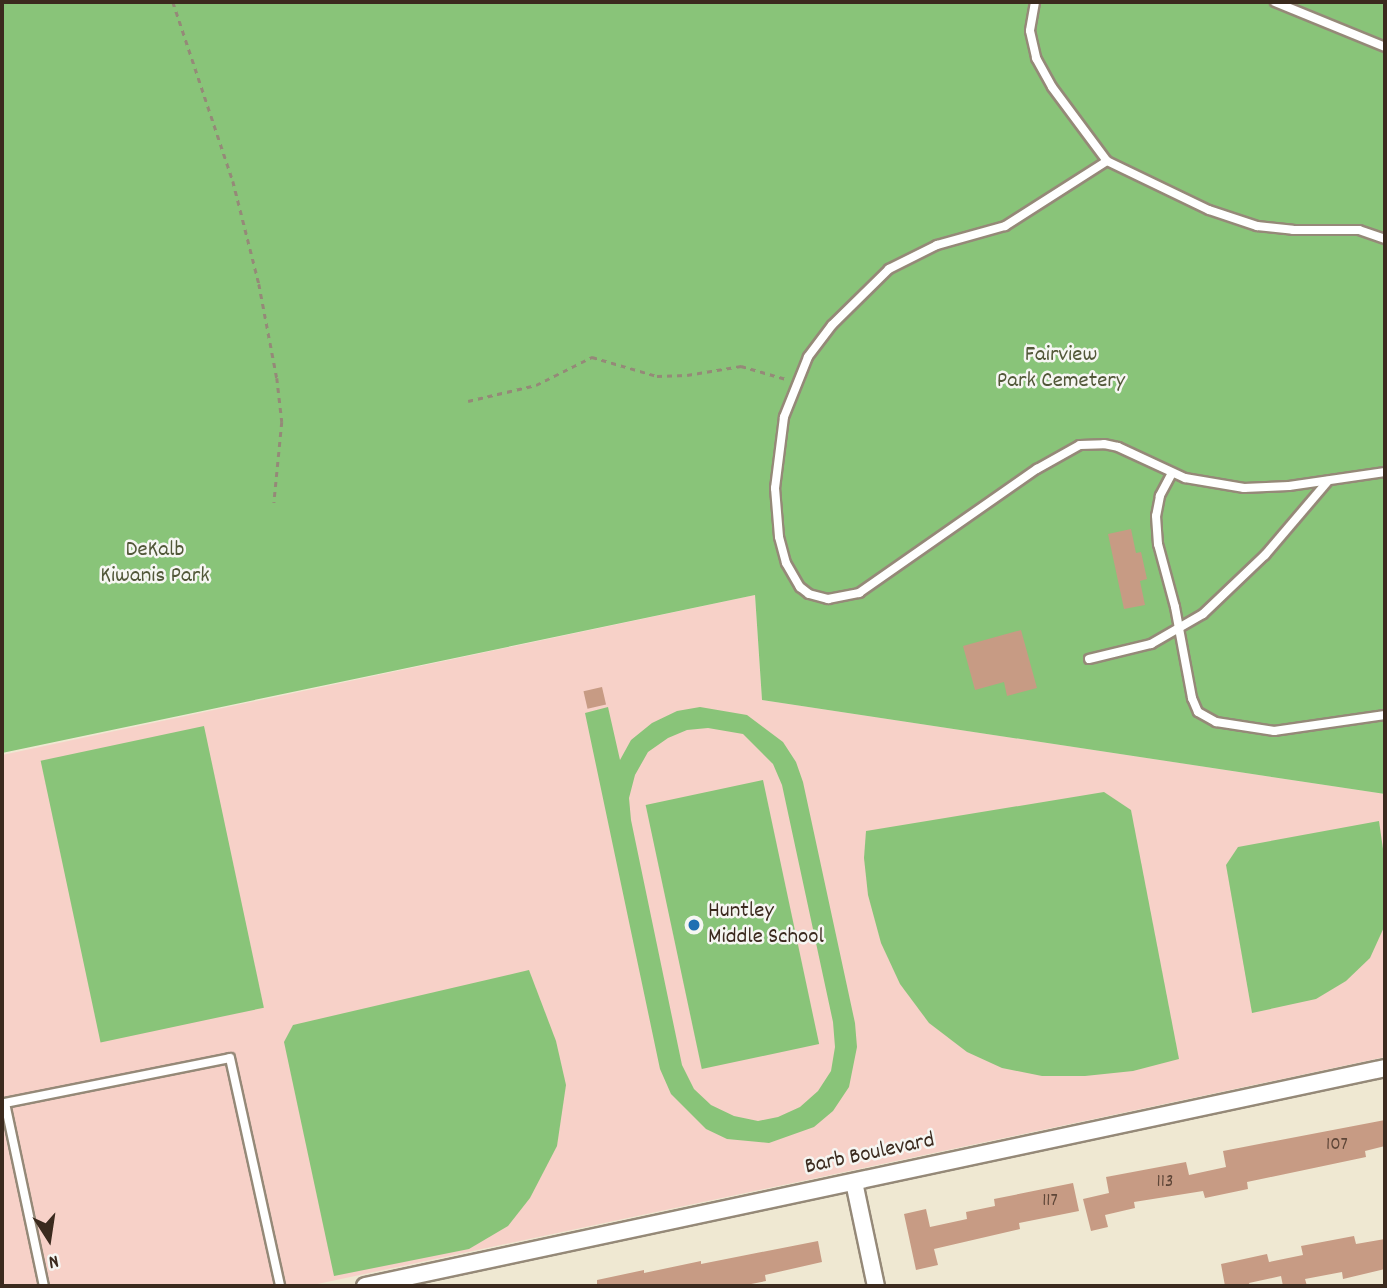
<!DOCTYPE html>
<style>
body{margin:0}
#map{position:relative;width:1387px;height:1288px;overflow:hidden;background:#efe8d2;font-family:Dekko,sans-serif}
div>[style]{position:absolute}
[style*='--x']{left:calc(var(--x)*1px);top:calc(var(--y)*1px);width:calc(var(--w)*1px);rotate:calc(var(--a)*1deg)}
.built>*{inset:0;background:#f7d1c8}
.green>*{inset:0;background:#89c479;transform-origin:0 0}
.building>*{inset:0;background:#c79b84;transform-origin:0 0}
.path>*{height:2.5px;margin-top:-1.25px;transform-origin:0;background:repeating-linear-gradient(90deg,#958978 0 5px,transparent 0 10px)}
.roads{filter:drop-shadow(2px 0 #958978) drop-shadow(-2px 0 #958978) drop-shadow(0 2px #958978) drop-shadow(0 -2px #958978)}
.lane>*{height:8px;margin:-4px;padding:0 4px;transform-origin:4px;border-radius:4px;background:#fff}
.street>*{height:16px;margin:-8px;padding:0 8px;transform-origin:8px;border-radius:8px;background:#fff}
.dots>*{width:19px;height:19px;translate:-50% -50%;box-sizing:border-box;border:4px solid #f6f6f2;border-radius:50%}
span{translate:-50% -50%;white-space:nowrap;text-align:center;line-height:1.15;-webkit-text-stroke:5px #f6f6f2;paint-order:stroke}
.number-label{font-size:19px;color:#5e4638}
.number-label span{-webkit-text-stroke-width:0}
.park-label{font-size:23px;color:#525839}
.poi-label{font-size:23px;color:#3b2a1e}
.left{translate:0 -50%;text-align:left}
.street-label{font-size:23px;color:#3b2a1e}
.frame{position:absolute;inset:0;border:4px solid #3b2a1e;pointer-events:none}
.north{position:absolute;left:14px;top:1204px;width:70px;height:70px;-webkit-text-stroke:5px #f6f6f2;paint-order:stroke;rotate:168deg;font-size:19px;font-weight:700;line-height:28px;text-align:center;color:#3b2a1e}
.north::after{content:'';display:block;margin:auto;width:24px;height:32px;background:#3b2a1e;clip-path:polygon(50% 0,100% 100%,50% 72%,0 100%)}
</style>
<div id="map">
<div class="built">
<div style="clip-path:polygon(755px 595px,762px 700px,1385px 794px,1385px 1057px,308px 1286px,2px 1286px,2px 755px)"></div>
</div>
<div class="green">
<div style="clip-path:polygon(2px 2px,1385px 2px,1385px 794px,762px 700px,755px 595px,2px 753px)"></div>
<div style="clip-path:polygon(evenodd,608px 707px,620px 760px,631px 740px,652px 723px,677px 711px,700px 707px,747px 715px,783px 742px,796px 762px,803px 782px,855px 1023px,857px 1047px,849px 1087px,833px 1111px,814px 1127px,769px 1143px,727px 1139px,706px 1129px,671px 1094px,660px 1069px,585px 713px,608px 707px,708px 728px,743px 734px,773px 764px,782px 785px,833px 1022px,835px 1047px,831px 1071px,818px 1091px,800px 1107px,778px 1117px,758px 1121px,734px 1116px,711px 1105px,694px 1089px,682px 1065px,631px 820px,629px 798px,635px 775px,648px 752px,668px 738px,687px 730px,708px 728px)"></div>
<div style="left:204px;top:726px;width:288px;height:167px;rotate:78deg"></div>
<div style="left:763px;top:780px;width:270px;height:120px;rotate:78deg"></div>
<div style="clip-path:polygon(1104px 792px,1131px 810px,1179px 1059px,1133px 1071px,1085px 1076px,1042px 1076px,1002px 1068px,967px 1052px,929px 1023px,900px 984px,881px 943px,868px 895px,864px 858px,866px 831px)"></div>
<div style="clip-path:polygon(1379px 821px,1385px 863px,1385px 925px,1370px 958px,1346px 981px,1316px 999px,1252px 1013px,1226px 865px,1238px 847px)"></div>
<div style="clip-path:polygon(529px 970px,556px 1041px,566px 1085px,557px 1146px,530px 1198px,508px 1226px,469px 1249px,334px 1276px,284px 1042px,293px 1025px)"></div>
</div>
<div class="building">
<div style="clip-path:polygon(1131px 529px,1136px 553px,1141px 552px,1147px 579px,1140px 581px,1145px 605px,1124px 609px,1108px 534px)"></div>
<div style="clip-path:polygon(1021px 630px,1037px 688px,1007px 696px,1004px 682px,975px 690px,963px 646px)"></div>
<div style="left:602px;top:687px;width:18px;height:19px;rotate:77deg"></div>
<div style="clip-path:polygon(1385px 1120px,1385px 1146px,1365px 1151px,1366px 1157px,1247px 1182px,1248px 1189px,1205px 1198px,1203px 1191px,1134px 1202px,1135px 1208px,1105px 1215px,1108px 1227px,1091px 1231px,1083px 1199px,1109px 1193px,1106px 1177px,1186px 1162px,1189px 1175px,1226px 1167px,1223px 1151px)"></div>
<div style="clip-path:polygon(1073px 1183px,1079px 1211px,1019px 1223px,1020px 1229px,934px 1249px,938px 1265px,916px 1270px,904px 1214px,926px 1209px,930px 1227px,967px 1219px,966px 1212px,995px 1206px,994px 1199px)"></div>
<div style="clip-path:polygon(1354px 1236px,1356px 1244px,1385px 1239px,1385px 1269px,1343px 1279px,1342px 1272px,1305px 1279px,1307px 1286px,1283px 1286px,1281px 1276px,1249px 1283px,1250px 1286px,1225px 1286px,1221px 1264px,1267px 1254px,1269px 1262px,1303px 1255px,1301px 1246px)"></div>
<div style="clip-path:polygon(818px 1241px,822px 1262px,765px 1275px,766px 1281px,741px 1286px,597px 1286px,597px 1280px,644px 1270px,644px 1273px,701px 1261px,701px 1264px)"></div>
</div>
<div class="path">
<div style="--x:173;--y:2;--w:189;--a:71.5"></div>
<div style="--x:233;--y:181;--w:106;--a:75.8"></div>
<div style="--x:259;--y:284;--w:96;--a:79.2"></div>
<div style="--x:277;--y:378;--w:44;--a:83.5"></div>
<div style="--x:282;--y:422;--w:81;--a:95.6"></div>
<div style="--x:468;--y:401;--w:70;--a:-13.2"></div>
<div style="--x:536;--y:385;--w:63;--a:-26.6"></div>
<div style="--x:592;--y:357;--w:68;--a:16.3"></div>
<div style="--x:657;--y:376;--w:30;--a:-2"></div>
<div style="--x:687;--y:375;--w:55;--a:-9.5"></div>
<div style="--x:741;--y:366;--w:47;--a:16.1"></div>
</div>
<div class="roads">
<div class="lane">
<div style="--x:1035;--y:2;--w:29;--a:100"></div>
<div style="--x:1030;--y:31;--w:28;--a:77"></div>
<div style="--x:1036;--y:58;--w:33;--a:61"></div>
<div style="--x:1052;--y:87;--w:92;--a:53.4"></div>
<div style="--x:1107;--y:161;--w:113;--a:25.7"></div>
<div style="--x:1209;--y:210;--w:51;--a:18.4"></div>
<div style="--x:1257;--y:226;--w:36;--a:6"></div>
<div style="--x:1293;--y:230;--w:66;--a:0"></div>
<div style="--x:1359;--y:230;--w:28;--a:19"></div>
<div style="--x:1275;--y:2;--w:119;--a:22.2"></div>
<div style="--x:1107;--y:161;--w:121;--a:147.5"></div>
<div style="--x:1005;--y:226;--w:71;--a:164.4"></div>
<div style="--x:937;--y:245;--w:54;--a:153.4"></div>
<div style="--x:889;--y:269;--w:80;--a:135.5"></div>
<div style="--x:832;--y:325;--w:40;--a:127"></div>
<div style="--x:808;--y:357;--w:65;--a:111.8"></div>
<div style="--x:784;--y:417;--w:72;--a:97.2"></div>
<div style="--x:775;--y:488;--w:49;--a:85.3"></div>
<div style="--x:779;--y:537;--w:27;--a:75"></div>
<div style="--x:786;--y:563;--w:28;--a:60"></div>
<div style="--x:800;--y:587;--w:11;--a:38"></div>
<div style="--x:809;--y:594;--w:20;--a:15"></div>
<div style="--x:828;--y:599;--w:32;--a:-11"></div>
<div style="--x:859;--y:593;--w:217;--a:-34.9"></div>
<div style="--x:1037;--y:469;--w:49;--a:-29.2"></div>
<div style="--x:1080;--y:445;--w:24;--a:-2"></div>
<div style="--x:1104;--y:444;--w:14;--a:12"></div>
<div style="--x:1118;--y:447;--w:74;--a:24.8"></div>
<div style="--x:1185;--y:478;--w:60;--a:9.6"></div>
<div style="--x:1244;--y:488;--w:45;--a:-2.5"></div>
<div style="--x:1289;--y:486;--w:97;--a:-8.3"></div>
<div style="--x:1172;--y:473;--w:26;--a:118"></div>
<div style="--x:1160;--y:496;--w:20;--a:101"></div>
<div style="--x:1156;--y:516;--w:28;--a:86"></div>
<div style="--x:1158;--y:544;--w:65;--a:74.9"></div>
<div style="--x:1175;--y:607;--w:93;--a:79.4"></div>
<div style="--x:1192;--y:698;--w:15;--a:67"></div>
<div style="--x:1198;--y:712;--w:21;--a:29"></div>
<div style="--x:1216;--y:722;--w:59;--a:8.8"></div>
<div style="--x:1274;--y:731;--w:112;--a:-8.2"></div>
<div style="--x:1089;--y:659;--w:64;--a:-13.6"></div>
<div style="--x:1151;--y:644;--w:60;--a:-30"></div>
<div style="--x:1203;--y:614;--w:86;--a:-43.6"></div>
<div style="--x:1265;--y:555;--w:97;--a:-49.6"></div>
<div style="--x:2;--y:1103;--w:3;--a:0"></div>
<div style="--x:5;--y:1103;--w:187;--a:78"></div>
<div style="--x:5;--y:1103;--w:229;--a:-11.3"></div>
<div style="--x:230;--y:1058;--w:233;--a:77.6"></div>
</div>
<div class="street">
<div style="--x:854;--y:1182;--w:106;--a:78.1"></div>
<div style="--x:365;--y:1286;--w:1043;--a:-12.06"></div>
</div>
</div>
<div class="dots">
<div style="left:694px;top:925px;background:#1f6fb2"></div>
</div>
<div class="number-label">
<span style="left:1337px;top:1146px">107</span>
<span style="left:1165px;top:1183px">113</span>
<span style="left:1050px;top:1202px">117</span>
</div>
<div class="park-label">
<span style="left:1061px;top:369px">Fairview<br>Park Cemetery</span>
<span style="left:155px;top:564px">DeKalb<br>Kiwanis Park</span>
</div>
<div class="poi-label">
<span class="left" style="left:708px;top:925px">Huntley<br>Middle School</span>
</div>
<div class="street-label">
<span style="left:870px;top:1155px;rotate:-12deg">Barb Boulevard</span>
</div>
<div class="frame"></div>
<div class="north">N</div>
</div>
